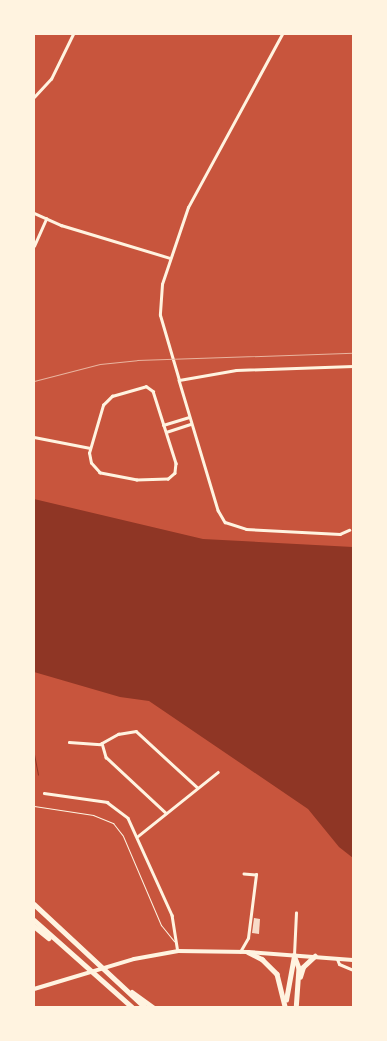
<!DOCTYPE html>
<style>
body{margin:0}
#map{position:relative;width:387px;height:1041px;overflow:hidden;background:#c8553d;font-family:Arial,sans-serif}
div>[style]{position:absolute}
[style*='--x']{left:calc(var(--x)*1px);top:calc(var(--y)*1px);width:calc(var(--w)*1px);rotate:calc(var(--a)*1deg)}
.water>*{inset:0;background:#8f3625}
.stream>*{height:1px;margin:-0.5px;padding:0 0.5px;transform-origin:0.5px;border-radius:0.5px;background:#8f3625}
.building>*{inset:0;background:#f7dbc8}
.path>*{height:1px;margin:-0.5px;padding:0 0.5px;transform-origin:0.5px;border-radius:0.5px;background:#fff3e0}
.minor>*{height:2.5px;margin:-1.25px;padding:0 1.25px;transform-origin:1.25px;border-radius:1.25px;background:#fff3e0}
.tertiary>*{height:3px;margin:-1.5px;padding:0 1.5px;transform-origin:1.5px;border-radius:1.5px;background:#fff3e0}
.primary>*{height:4px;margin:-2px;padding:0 2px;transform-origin:2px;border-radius:2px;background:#fff3e0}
.motorway>*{height:4.5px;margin:-2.25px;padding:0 2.25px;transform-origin:2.25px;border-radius:2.25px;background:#fff3e0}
.rail>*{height:1px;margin:-0.5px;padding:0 0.5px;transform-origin:0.5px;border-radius:0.5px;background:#e9b49f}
span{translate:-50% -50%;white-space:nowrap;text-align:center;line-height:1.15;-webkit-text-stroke:4.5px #fff3e0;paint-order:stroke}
.frame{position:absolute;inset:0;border:35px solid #fff3e0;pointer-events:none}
</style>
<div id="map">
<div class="water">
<div style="clip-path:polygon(34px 499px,203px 539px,353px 547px,353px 858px,339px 847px,308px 809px,149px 701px,120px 697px,34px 672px)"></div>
</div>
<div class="stream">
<div style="--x:34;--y:754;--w:21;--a:79"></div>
</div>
<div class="building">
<div style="clip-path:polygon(254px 918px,260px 919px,259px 934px,252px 933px)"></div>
</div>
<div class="path">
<div style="--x:34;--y:806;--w:60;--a:8.7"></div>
<div style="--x:93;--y:815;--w:22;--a:22"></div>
<div style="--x:113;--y:823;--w:16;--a:52"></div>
<div style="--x:123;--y:836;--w:97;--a:66.9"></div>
<div style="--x:161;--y:925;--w:21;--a:51"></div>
</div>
<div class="minor">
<div style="--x:34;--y:97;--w:25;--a:-47"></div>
<div style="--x:51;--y:79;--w:50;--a:-63.9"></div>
<div style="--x:34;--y:213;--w:30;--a:24"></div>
<div style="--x:61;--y:225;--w:114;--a:16.8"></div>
<div style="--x:34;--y:246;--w:30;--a:-66"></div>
<div style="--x:179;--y:380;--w:136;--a:73.3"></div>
<div style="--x:218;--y:510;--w:14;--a:60"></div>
<div style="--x:225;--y:522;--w:22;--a:18"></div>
<div style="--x:246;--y:529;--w:94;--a:3"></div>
<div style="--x:340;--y:534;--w:10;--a:-24"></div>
<div style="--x:146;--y:386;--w:9;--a:36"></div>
<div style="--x:153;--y:391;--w:76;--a:72.3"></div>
<div style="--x:176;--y:463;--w:10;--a:96"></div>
<div style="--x:175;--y:473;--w:9;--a:139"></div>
<div style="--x:168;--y:479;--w:31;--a:178"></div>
<div style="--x:137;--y:480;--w:38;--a:-169"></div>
<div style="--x:100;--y:473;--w:13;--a:-132"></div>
<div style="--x:91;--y:463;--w:10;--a:-101"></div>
<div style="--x:89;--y:453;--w:50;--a:-73.7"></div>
<div style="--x:103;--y:405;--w:13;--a:-45"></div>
<div style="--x:112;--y:396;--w:35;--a:-16"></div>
<div style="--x:163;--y:425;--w:27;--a:-17"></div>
<div style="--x:166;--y:432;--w:26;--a:-18"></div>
<div style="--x:34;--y:437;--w:57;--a:11.1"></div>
<div style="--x:69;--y:742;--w:31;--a:4"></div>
<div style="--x:100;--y:744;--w:21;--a:-29"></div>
<div style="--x:118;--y:734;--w:18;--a:-9"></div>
<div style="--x:136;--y:731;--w:83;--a:42.6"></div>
<div style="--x:102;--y:743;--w:15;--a:74"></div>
<div style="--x:106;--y:757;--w:82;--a:43"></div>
<div style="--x:44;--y:793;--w:64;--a:8.1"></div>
<div style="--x:107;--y:802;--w:26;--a:37"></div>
<div style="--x:128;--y:818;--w:107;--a:65.6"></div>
<div style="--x:172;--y:915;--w:36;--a:81"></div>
<div style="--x:138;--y:836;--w:102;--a:-38.7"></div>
<div style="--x:240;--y:952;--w:16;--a:-60"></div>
<div style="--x:248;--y:938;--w:64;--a:-82.8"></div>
<div style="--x:256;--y:875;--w:12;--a:-175"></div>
<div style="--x:294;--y:955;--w:42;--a:-87.3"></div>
</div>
<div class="tertiary">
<div style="--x:282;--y:34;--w:197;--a:118.5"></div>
<div style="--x:188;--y:207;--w:81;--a:108.7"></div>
<div style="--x:162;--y:284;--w:31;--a:94"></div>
<div style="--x:160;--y:315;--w:68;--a:73.7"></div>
<div style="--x:179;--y:380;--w:58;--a:-10"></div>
<div style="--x:236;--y:370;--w:117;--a:-2"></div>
<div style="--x:337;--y:959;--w:5;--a:68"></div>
<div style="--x:339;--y:964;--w:15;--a:23"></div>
</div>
<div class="primary">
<div style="--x:34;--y:989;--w:104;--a:-16.7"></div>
<div style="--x:134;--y:959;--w:45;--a:-10.3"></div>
<div style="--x:178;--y:951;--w:70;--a:0.8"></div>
<div style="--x:248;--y:952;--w:105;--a:4.4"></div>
</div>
<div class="motorway">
<div style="--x:34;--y:904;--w:151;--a:42.9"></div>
<div style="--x:34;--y:920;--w:131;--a:41.6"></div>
<div style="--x:34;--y:926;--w:19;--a:39"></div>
<div style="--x:248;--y:952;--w:16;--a:27"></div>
<div style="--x:262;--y:959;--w:21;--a:45"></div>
<div style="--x:277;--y:974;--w:34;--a:76"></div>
<div style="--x:294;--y:955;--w:14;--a:69"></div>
<div style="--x:299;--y:968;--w:39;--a:94"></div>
<div style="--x:300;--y:977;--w:10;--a:-73"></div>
<div style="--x:303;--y:967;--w:16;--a:-43"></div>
<div style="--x:132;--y:992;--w:26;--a:36"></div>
<div style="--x:286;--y:1000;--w:45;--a:-79.7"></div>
</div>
<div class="rail">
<div style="--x:34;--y:381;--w:68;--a:-14.4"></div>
<div style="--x:100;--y:364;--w:37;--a:-6"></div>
<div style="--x:137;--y:360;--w:216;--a:-1.9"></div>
</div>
<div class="frame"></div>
</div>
